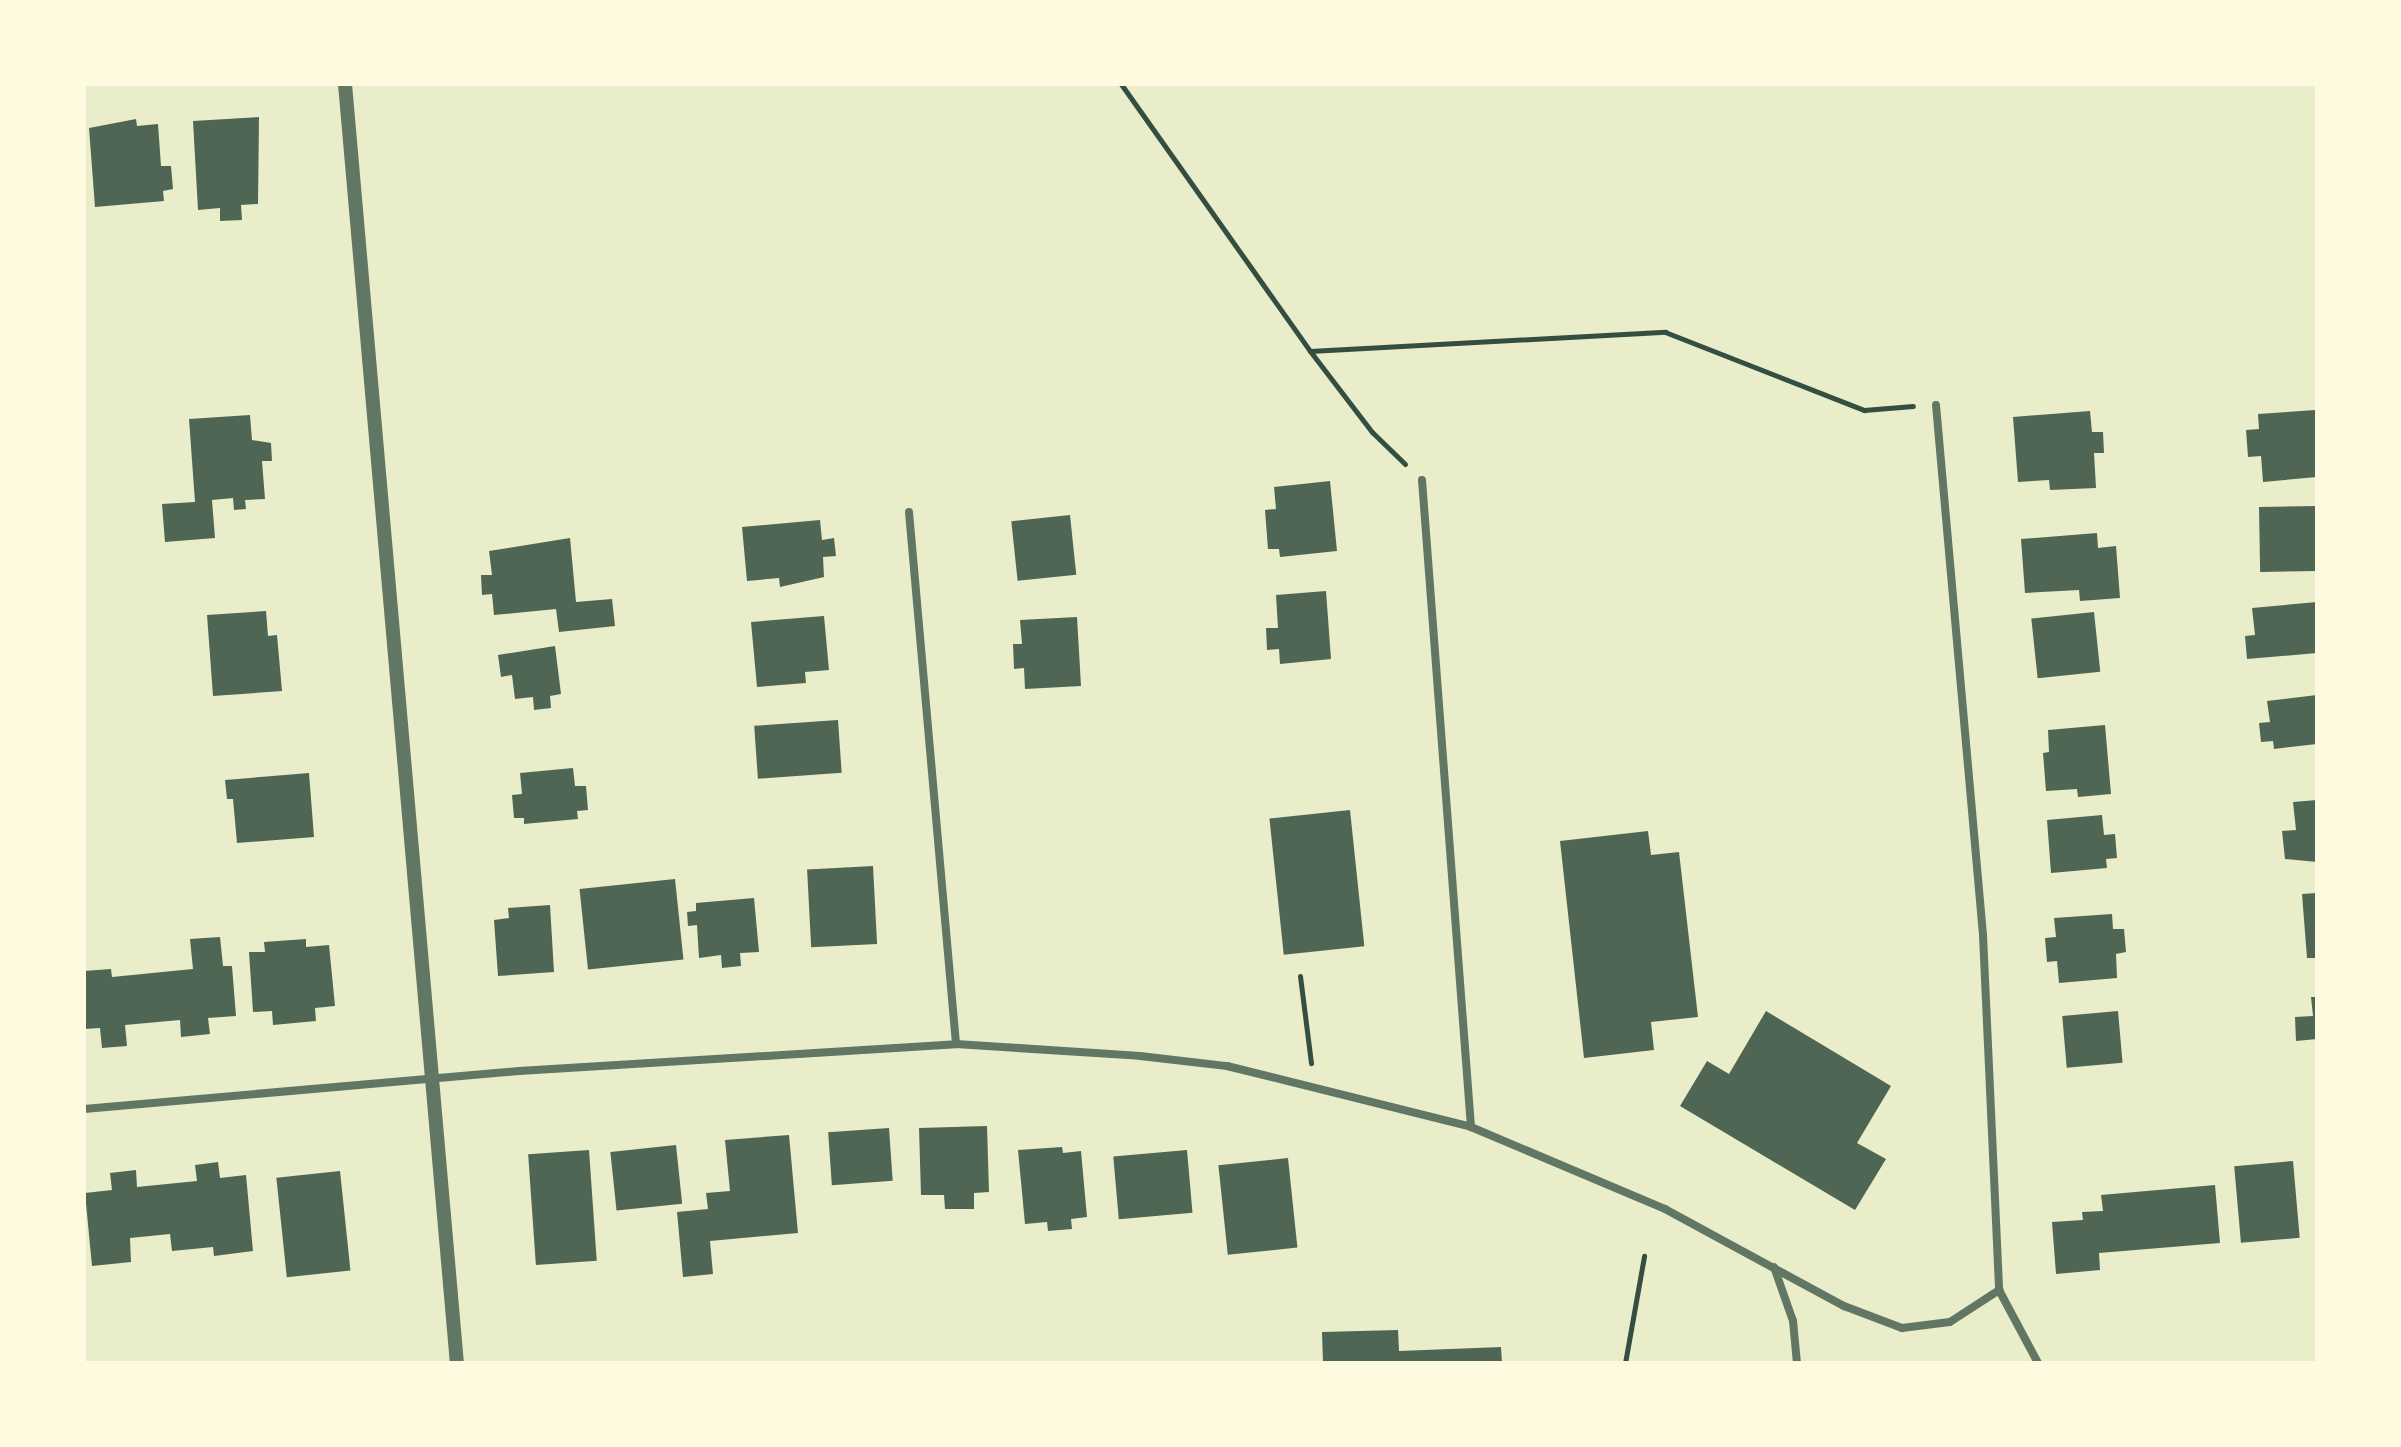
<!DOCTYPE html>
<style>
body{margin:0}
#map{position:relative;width:2401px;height:1447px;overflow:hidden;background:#e9edc9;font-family:"Times New Roman",serif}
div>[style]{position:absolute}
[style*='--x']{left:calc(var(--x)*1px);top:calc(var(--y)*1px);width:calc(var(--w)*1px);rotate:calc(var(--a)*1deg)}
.building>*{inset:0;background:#4f6655;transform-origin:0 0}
.path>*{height:5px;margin:-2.5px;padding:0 2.5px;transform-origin:2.5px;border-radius:2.5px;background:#344e41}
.minor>*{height:8px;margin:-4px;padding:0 4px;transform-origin:4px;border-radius:4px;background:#617663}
.tertiary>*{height:14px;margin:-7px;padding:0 7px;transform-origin:7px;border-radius:7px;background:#617663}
span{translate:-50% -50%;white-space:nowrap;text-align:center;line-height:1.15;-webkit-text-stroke:7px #fefae0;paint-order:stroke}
.frame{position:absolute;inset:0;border:86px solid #fefae0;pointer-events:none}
</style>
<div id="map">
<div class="building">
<div style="clip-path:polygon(259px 117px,258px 204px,241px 205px,242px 220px,220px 221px,220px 208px,198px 210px,193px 121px)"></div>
<div style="clip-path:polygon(136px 119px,137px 126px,158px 124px,161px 166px,171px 166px,173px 189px,163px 191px,164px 201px,95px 207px,89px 128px)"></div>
<div style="clip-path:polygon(2316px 410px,2317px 477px,2263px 482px,2261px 456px,2248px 457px,2246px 430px,2259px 429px,2258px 414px)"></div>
<div style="clip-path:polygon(2090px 411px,2092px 432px,2103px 432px,2104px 453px,2094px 453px,2096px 488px,2050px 490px,2049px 480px,2018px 482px,2013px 417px)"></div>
<div style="clip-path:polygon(250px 415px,252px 440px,271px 443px,272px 461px,262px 461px,265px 499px,245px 500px,246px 509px,234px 510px,233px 498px,212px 500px,215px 538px,165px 542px,162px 504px,195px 502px,189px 419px)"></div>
<div style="clip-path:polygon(1330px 481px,1337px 551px,1280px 557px,1279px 549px,1268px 549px,1265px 510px,1276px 509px,1274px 487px)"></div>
<div style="left:2316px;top:506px;width:65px;height:57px;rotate:89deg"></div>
<div style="left:1070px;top:515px;width:60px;height:59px;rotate:84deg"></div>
<div style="clip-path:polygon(820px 520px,822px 540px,834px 538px,836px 556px,823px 557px,824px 577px,780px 587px,779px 578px,747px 581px,742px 527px)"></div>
<div style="clip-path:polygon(2097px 533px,2098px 548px,2116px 546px,2120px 598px,2080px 601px,2079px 590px,2025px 593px,2021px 539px)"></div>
<div style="clip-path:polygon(570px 538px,576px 602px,612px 599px,615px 626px,559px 632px,556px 609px,494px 615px,492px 594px,482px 595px,481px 575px,492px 575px,489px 551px)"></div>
<div style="clip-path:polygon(1326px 591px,1331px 659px,1280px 664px,1279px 649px,1267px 650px,1266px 628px,1278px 628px,1276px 595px)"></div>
<div style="clip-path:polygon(2317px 602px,2317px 653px,2247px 659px,2245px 636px,2255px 635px,2252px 608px)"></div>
<div style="clip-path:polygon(266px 611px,268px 636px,277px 635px,282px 691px,213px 696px,207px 615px)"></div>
<div style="left:2094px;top:612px;width:60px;height:63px;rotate:84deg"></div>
<div style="clip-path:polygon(824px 616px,829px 670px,805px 672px,806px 683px,757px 687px,751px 622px)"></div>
<div style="clip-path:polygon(1077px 617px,1081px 686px,1025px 689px,1024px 668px,1014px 669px,1013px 644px,1022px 644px,1020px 620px)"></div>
<div style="clip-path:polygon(555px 646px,561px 694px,550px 696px,551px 708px,534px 710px,533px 697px,515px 699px,512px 675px,501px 677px,498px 655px)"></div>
<div style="clip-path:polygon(2317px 695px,2317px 744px,2274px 749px,2273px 741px,2261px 742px,2259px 723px,2270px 722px,2267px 701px)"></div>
<div style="left:838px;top:720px;width:53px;height:84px;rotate:86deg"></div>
<div style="clip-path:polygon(2105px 725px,2111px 794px,2078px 797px,2077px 789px,2046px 791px,2043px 753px,2049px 752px,2048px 730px)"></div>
<div style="clip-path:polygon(573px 768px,575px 786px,586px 786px,588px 810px,577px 811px,578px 819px,524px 824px,524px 818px,514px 818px,512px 795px,522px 794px,520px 773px)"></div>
<div style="clip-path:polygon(309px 773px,314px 837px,237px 843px,233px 799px,227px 799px,225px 780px)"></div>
<div style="clip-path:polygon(2317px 800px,2317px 862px,2285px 859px,2282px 831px,2296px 830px,2293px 802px)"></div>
<div style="left:1350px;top:810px;width:137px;height:81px;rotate:84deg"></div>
<div style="clip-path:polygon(2102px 815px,2104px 835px,2115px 834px,2117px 858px,2106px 859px,2107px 868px,2051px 873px,2047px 820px)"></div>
<div style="clip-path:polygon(1648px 831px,1651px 855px,1679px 852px,1698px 1017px,1651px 1022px,1654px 1050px,1584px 1058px,1560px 841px)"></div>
<div style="left:873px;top:866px;width:78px;height:66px;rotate:87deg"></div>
<div style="left:675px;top:879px;width:81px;height:96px;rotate:84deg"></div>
<div style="clip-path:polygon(2317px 893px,2317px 958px,2307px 958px,2302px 894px)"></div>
<div style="clip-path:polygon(754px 898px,759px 952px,740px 953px,741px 966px,722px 968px,721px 955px,699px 958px,697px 925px,688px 926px,687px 912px,696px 911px,696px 903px)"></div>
<div style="clip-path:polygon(550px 905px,554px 972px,498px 976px,494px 920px,509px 918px,508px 908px)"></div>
<div style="clip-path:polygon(2112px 914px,2113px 929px,2124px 929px,2126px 952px,2116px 954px,2117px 978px,2059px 983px,2057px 961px,2047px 962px,2045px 938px,2056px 937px,2054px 918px)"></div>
<div style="clip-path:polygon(220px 937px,223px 966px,232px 966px,236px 1016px,208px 1018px,210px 1034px,181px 1037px,180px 1020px,125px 1025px,127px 1046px,102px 1048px,100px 1028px,84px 1029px,84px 971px,111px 969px,112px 977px,193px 969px,190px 939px)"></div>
<div style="clip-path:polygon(306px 939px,306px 947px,329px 945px,335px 1006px,315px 1008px,316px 1021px,273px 1025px,272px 1011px,253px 1012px,249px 952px,265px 952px,264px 942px)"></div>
<div style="clip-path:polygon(2311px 997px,2317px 997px,2317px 1039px,2296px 1041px,2295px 1017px,2313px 1016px)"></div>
<div style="clip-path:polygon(1766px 1011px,1891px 1086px,1857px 1143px,1886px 1159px,1855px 1210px,1680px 1106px,1707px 1061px,1729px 1074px)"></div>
<div style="left:2118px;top:1011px;width:52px;height:56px;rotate:85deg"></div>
<div style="clip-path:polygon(987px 1126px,989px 1192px,974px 1193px,974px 1209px,945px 1209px,944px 1195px,921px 1195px,919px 1128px)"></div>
<div style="left:889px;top:1128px;width:53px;height:61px;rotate:86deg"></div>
<div style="clip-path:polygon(789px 1135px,798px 1233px,710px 1241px,713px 1274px,683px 1277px,677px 1212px,708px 1209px,706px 1193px,730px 1191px,725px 1140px)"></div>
<div style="left:676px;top:1145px;width:59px;height:66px;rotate:84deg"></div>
<div style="clip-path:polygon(1062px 1147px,1063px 1153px,1081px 1151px,1087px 1217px,1071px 1219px,1072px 1229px,1048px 1231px,1047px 1222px,1025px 1224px,1018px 1150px)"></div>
<div style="left:589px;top:1150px;width:111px;height:61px;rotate:86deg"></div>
<div style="left:1187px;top:1150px;width:63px;height:74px;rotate:85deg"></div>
<div style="left:1288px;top:1158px;width:90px;height:70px;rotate:84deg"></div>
<div style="left:2293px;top:1161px;width:77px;height:59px;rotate:85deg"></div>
<div style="clip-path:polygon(218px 1162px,220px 1178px,246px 1175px,253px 1251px,214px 1256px,213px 1247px,172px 1251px,170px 1234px,130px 1238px,131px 1262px,92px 1266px,85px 1193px,112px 1190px,110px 1173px,136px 1170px,137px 1187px,197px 1181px,195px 1165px)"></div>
<div style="left:340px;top:1171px;width:100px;height:64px;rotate:84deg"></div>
<div style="clip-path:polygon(2215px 1185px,2220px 1243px,2099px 1253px,2100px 1270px,2056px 1274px,2052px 1222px,2083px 1220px,2082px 1212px,2103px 1211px,2101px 1195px)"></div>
<div style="clip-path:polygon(1398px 1330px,1399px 1351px,1501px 1347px,1502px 1363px,1323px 1363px,1322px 1332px)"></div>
</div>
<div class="path">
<div style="--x:1121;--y:84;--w:327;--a:54.7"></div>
<div style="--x:1310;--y:351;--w:102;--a:52.6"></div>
<div style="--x:1372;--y:432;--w:46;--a:44.1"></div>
<div style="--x:1310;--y:351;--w:356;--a:-3.1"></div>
<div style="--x:1665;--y:332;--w:214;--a:21.4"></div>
<div style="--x:1864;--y:410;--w:49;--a:-4.7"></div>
<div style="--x:1300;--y:976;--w:88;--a:82.8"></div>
<div style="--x:1625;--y:1363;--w:109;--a:-79.9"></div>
</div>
<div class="minor">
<div style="--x:1936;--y:405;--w:532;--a:84.93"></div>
<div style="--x:1983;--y:935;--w:355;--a:87.4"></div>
<div style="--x:1999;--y:1290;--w:83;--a:61.9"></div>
<div style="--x:1422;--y:480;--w:649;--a:85.67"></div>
<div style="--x:909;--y:512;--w:534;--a:84.95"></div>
<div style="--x:84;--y:1109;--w:437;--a:-5"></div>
<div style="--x:519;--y:1071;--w:438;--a:-3.5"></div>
<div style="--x:956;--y:1044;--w:184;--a:3.7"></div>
<div style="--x:1140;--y:1056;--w:88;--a:6.6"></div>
<div style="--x:1227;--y:1066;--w:252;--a:14"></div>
<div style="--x:1471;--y:1127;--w:211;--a:22.9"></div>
<div style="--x:1665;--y:1209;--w:204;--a:28.5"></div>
<div style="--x:1844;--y:1306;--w:62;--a:20.8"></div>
<div style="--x:1902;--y:1328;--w:48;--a:-7.1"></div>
<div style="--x:1950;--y:1322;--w:59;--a:-33.1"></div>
<div style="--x:1774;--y:1267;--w:57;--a:70.6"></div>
<div style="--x:1793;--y:1321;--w:42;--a:84.6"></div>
</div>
<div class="tertiary">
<div style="--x:345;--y:84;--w:1284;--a:85"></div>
</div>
<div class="frame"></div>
</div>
